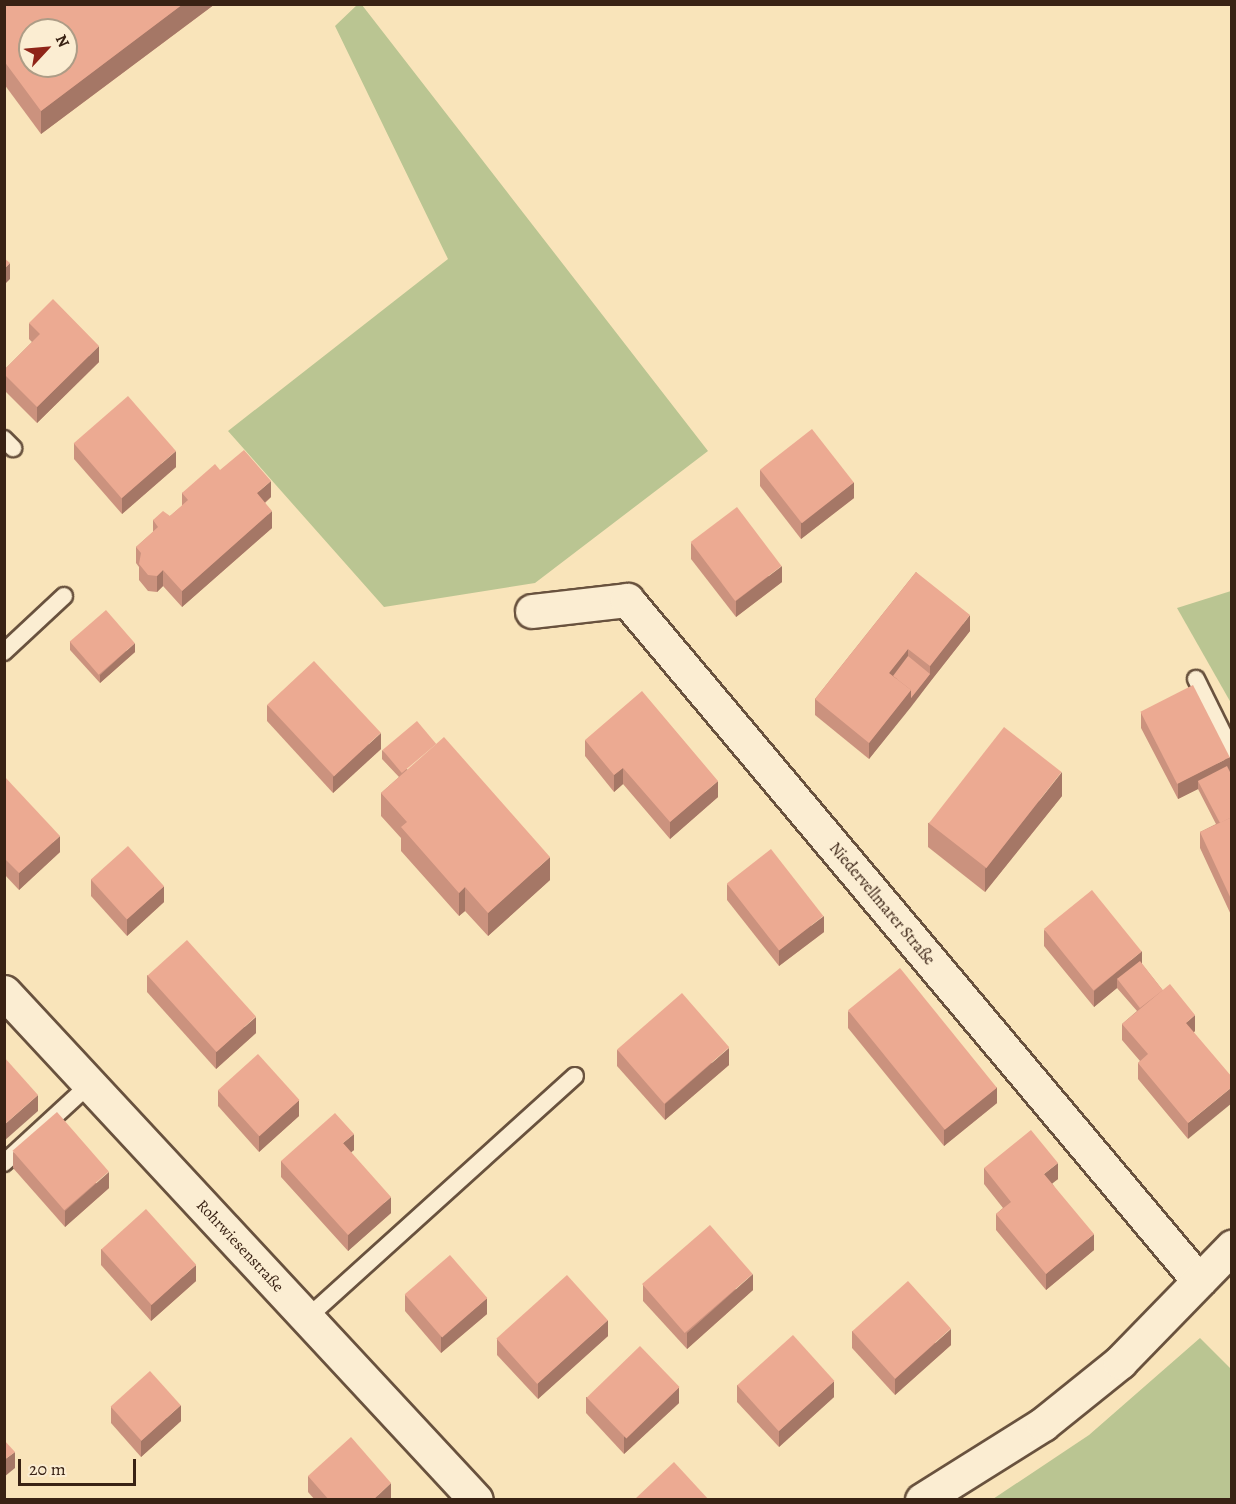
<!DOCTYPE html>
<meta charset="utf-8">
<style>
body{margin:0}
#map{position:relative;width:1236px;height:1504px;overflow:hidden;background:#f9e4ba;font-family:Alegreya,serif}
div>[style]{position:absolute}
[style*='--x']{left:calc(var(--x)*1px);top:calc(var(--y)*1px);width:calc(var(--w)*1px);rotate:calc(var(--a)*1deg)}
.green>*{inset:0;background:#bac592}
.roads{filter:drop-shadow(2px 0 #69523e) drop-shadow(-2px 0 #69523e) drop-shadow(0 2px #69523e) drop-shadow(0 -2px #69523e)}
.lane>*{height:16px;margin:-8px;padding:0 8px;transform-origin:8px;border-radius:8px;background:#fbedd2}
.street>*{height:33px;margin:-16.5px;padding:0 16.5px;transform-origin:16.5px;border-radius:16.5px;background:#fbedd2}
.secondary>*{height:33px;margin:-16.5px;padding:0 16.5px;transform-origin:16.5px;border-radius:16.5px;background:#fbedd2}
.wall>*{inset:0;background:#cb927e}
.shaded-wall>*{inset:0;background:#a57766}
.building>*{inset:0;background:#ecaa92;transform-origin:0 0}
span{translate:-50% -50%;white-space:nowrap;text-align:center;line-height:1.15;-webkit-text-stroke:4.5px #fbedd2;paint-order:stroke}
.street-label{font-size:16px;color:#392214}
.frame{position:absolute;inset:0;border:6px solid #392214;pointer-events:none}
.north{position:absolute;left:18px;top:18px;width:60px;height:60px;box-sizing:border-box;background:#fbedd2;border:2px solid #ad9c86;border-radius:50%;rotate:64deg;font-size:16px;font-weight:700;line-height:24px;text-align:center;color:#392214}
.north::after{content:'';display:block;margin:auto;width:21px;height:27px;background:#8f2418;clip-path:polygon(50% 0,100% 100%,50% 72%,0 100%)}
.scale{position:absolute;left:18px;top:1459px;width:118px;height:27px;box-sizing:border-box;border:3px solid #392214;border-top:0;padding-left:8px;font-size:18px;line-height:21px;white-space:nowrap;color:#392214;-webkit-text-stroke:4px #fbedd2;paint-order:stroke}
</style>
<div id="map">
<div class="green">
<div style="clip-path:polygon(362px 5px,708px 451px,535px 583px,384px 607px,228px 431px,448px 259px,335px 26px,357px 5px)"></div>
<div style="clip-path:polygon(1231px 591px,1232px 591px,1231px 703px,1177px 608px)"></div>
<div style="clip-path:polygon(1200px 1338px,1231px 1369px,1231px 1499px,993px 1499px,1089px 1435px)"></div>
</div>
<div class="roads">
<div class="lane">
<div style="--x:4;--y:439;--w:13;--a:45"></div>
<div style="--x:4;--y:652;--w:82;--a:-43"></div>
<div style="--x:1196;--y:679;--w:81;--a:63.7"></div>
<div style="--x:4;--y:1163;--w:117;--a:-42.6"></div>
<div style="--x:307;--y:1318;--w:361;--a:-42.1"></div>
</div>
<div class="street">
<div style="--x:532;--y:611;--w:96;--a:-6.6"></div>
<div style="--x:627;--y:600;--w:889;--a:49.97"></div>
<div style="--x:4;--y:992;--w:693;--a:47.1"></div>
</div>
<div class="secondary">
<div style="--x:922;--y:1500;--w:143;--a:-32.1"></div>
<div style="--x:1043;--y:1424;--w:99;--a:-38.8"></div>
<div style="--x:1120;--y:1362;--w:161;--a:-45.8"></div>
</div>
</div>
<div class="wall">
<div style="clip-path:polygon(4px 4px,215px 4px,41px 134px,4px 84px)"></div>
<div style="clip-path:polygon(29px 323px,99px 362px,37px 423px,4px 390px,4px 370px,32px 342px,29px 339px)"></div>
<div style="clip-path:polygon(74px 443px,176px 467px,122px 514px,74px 459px)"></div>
<div style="clip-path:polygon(220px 470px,271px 497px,265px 503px,272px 528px,182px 607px,163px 586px,157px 592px,148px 591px,139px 580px,139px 567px,136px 563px,136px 547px,153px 532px,153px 520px,170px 516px,182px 506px,182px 493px)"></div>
<div style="clip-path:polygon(760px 470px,854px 498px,801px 539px,760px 486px)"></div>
<div style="clip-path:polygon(691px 543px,782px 582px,736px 617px,691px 559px)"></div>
<div style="clip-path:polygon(916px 572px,970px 631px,869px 759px,815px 715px,815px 699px)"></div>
<div style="clip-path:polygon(70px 641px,135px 652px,100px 683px,70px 650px)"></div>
<div style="clip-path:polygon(267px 705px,381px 749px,333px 793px,267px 721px)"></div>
<div style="clip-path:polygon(1141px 712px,1230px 772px,1232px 776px,1232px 917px,1200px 848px,1200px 832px,1216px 824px,1198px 789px,1178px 799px,1141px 728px)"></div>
<div style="clip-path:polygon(585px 740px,718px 797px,670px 839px,623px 784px,614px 792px,585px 756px)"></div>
<div style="clip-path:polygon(382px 750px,550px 880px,488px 936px,465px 911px,459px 916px,401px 851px,401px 838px,381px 816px,381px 793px,399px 777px,382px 759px)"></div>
<div style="clip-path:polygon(4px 776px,60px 852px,19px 890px,4px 874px)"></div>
<div style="clip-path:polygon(1062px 796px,985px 892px,928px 847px,928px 823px)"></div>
<div style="clip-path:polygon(91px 879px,164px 902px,127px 936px,91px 896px)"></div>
<div style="clip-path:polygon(727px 884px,824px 932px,779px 966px,727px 900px)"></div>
<div style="clip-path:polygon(1044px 930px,1142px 964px,1195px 1031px,1194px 1032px,1188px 1139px,1138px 1079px,1138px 1063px,1140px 1061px,1122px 1040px,1122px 1024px,1137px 1011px,1117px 988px,1094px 1007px,1044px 946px)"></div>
<div style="clip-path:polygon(147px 975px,256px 1033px,216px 1069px,147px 992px)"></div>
<div style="clip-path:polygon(848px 1011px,997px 1103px,944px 1146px,848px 1028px)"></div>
<div style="clip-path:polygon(617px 1050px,729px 1065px,665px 1120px,617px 1066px)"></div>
<div style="clip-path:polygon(218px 1090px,299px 1116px,259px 1152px,218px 1106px)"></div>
<div style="clip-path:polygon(354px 1150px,351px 1152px,391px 1213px,348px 1251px,281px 1177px,281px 1161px)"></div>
<div style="clip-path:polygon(13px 1152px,109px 1188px,65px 1227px,13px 1168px)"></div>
<div style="clip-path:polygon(984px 1168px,1058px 1179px,1052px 1183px,1094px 1250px,1046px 1290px,996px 1230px,996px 1214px,1003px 1208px,984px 1184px)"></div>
<div style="clip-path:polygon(101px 1249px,196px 1281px,151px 1321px,101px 1265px)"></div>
<div style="clip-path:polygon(643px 1285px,753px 1290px,687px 1349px,643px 1301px)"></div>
<div style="clip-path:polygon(405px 1295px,487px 1314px,441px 1353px,405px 1311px)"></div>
<div style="clip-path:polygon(852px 1331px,951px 1345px,895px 1395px,852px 1348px)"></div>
<div style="clip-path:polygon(608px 1336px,538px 1399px,497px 1355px,497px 1339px)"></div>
<div style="clip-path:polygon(737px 1385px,834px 1397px,779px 1447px,737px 1402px)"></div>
<div style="clip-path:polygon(586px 1397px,679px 1403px,624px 1454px,586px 1413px)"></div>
<div style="clip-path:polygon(111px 1407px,181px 1421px,141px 1457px,111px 1423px)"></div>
<div style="clip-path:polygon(308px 1476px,391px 1499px,315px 1500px,308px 1492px)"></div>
</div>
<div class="shaded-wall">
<div style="clip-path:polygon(183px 4px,215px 4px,41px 134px,41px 111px)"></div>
<div style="clip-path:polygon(10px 263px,10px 279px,4px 285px,4px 269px)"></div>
<div style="clip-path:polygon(99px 346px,99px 362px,37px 423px,37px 407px)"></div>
<div style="clip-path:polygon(176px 451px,176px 467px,122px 514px,122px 498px)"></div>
<div style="clip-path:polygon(271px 481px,271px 497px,257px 509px,257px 493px)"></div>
<div style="clip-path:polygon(854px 482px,854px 498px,801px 539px,801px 523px)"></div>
<div style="clip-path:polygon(272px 511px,272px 528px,182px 607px,182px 591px)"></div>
<div style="clip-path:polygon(782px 566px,782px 582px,736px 617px,736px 601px)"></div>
<div style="clip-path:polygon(163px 570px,163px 586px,157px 592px,157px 576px)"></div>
<div style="clip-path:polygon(970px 615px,970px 631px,930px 682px,930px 666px)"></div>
<div style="clip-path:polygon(135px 643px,135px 652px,100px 683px,100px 675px)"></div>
<div style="clip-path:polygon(908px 649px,908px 665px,893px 684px,889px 673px)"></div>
<div style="clip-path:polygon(930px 674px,930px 682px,911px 707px,911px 698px)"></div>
<div style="clip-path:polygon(911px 690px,911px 707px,869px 759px,869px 743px)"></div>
<div style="clip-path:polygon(381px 733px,381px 749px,333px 793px,333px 777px)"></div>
<div style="clip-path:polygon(1230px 757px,1230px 773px,1198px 781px,1198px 789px,1178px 799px,1178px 783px)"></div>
<div style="clip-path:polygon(623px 768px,623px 784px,614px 792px,614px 775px)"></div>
<div style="clip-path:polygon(1062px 772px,1062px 796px,985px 892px,985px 869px)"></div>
<div style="clip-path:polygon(718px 781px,718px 797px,670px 839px,670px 822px)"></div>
<div style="clip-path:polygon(60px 836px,60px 852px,19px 890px,19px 873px)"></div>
<div style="clip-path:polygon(550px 857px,550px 880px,488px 936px,488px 913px)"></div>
<div style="clip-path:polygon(164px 886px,164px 902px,127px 936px,127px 919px)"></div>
<div style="clip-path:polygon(465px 887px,465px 911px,459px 916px,459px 893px)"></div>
<div style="clip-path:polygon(824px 916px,824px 932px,779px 966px,779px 950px)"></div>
<div style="clip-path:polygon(1142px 951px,1142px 967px,1117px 979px,1117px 988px,1094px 1007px,1094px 991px)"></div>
<div style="clip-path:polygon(1195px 1015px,1195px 1031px,1186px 1039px,1186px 1023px)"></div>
<div style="clip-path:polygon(256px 1017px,256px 1033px,216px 1069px,216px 1052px)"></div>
<div style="clip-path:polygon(729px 1048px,729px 1065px,665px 1120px,665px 1104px)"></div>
<div style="clip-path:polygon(997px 1087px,997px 1103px,944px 1146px,944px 1130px)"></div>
<div style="clip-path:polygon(1232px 1087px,1232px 1103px,1188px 1139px,1188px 1123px)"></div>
<div style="clip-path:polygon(38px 1095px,38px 1111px,4px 1141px,4px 1125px)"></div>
<div style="clip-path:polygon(299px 1100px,299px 1116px,259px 1152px,259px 1136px)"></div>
<div style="clip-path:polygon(354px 1134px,354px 1150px,343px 1159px,343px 1143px)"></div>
<div style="clip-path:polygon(1058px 1163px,1058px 1179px,1044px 1190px,1044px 1174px)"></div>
<div style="clip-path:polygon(109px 1172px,109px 1188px,65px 1227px,65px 1211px)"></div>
<div style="clip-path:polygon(391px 1197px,391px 1213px,348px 1251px,348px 1235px)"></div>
<div style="clip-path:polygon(1094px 1234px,1094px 1250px,1046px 1290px,1046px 1274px)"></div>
<div style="clip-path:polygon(196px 1265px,196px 1281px,151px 1321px,151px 1305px)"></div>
<div style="clip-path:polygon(753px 1274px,753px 1290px,687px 1349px,687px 1333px)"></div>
<div style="clip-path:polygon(487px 1298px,487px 1314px,441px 1353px,441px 1337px)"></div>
<div style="clip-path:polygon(608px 1320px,608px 1336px,538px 1399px,538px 1383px)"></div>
<div style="clip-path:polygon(951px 1329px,951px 1345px,895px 1395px,895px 1379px)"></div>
<div style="clip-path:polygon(834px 1381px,834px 1397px,779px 1447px,779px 1431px)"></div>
<div style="clip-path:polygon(679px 1387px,679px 1403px,624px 1454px,624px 1437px)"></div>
<div style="clip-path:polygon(181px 1405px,181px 1421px,141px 1457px,141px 1441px)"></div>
<div style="clip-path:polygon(15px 1452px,15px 1468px,4px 1477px,4px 1460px)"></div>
<div style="clip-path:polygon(391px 1483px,391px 1500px,373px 1500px)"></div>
</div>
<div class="building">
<div style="clip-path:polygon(evenodd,4px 4px,183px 4px,41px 111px,4px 61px,4px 4px,30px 30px,66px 30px,66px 66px,30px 66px,30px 30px)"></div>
<div style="clip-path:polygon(4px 258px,10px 263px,4px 269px)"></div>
<div style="clip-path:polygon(53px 299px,99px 346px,37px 407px,4px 374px,4px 370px,40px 334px,29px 323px)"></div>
<div style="left:128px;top:396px;width:73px;height:72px;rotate:49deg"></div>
<div style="left:812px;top:429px;width:68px;height:66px;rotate:52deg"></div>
<div style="clip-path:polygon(244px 450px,271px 481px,257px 493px,272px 511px,182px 591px,163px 570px,157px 576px,148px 575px,139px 564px,141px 553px,136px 547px,158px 527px,153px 520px,163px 511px,170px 516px,188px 500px,182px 493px,215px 464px,220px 470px)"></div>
<div style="left:737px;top:507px;width:74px;height:58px;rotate:53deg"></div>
<div style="clip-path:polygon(916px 572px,970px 615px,930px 666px,908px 649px,889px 673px,911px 690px,869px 743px,815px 699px)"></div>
<div style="left:106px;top:610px;width:44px;height:48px;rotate:49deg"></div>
<div style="clip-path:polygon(908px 656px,930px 674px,911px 698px,911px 690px,893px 676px)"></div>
<div style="left:314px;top:661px;width:98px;height:64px;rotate:47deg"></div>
<div style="left:1193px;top:685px;width:81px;height:59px;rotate:63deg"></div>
<div style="clip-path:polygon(642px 691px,718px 781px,670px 822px,623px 768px,614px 775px,585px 740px)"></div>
<div style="left:417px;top:721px;width:30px;height:45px;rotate:50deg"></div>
<div style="left:1004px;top:727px;width:73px;height:122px;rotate:38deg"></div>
<div style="clip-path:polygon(444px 737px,550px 857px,488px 913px,465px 887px,459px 893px,401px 827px,407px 822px,381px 793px)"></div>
<div style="clip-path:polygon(1227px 766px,1232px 776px,1232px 817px,1220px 823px,1198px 781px)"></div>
<div style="clip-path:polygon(4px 776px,60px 836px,19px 873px,4px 858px)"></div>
<div style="clip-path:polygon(1232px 817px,1232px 901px,1200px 832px)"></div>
<div style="left:128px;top:846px;width:54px;height:50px;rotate:48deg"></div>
<div style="left:771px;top:849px;width:85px;height:56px;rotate:52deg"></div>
<div style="left:1092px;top:890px;width:79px;height:62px;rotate:51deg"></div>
<div style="left:187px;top:940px;width:103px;height:53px;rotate:48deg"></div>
<div style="left:1140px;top:961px;width:37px;height:29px;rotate:52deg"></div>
<div style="left:900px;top:968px;width:154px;height:67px;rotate:51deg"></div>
<div style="clip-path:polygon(1170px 984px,1195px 1015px,1186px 1023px,1232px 1077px,1232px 1087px,1188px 1123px,1138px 1063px,1148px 1054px,1122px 1024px)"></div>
<div style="left:682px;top:993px;width:72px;height:86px;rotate:49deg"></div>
<div style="left:258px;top:1054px;width:62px;height:54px;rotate:48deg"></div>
<div style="clip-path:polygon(4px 1057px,38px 1095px,4px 1125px)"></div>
<div style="left:57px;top:1112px;width:79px;height:59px;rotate:49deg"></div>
<div style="clip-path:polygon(335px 1113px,354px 1134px,343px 1143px,391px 1197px,348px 1235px,281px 1161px)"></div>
<div style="clip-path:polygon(1031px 1130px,1058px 1163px,1044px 1174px,1094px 1234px,1046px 1274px,996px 1214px,1011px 1202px,984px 1168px)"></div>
<div style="left:146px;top:1209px;width:75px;height:60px;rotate:48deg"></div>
<div style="left:710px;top:1225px;width:65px;height:90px;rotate:49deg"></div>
<div style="left:450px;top:1255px;width:57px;height:60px;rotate:49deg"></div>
<div style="left:567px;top:1275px;width:61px;height:95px;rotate:48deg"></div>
<div style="left:908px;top:1281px;width:64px;height:75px;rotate:48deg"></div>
<div style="left:793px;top:1335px;width:62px;height:75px;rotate:48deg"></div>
<div style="left:640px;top:1346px;width:57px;height:74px;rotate:46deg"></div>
<div style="left:150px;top:1371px;width:46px;height:53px;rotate:48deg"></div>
<div style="clip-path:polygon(351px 1437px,391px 1483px,373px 1500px,329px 1500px,308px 1476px)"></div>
<div style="clip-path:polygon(4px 1440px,15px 1452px,4px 1460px)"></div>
<div style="clip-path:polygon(674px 1462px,709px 1500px,636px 1500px,635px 1499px)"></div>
</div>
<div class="street-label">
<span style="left:882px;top:904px;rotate:50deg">Niedervellmarer Straße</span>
<span style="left:240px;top:1246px;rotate:47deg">Rohrwiesenstraße</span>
</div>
<div class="frame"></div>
<div class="north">N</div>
<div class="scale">20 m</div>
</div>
